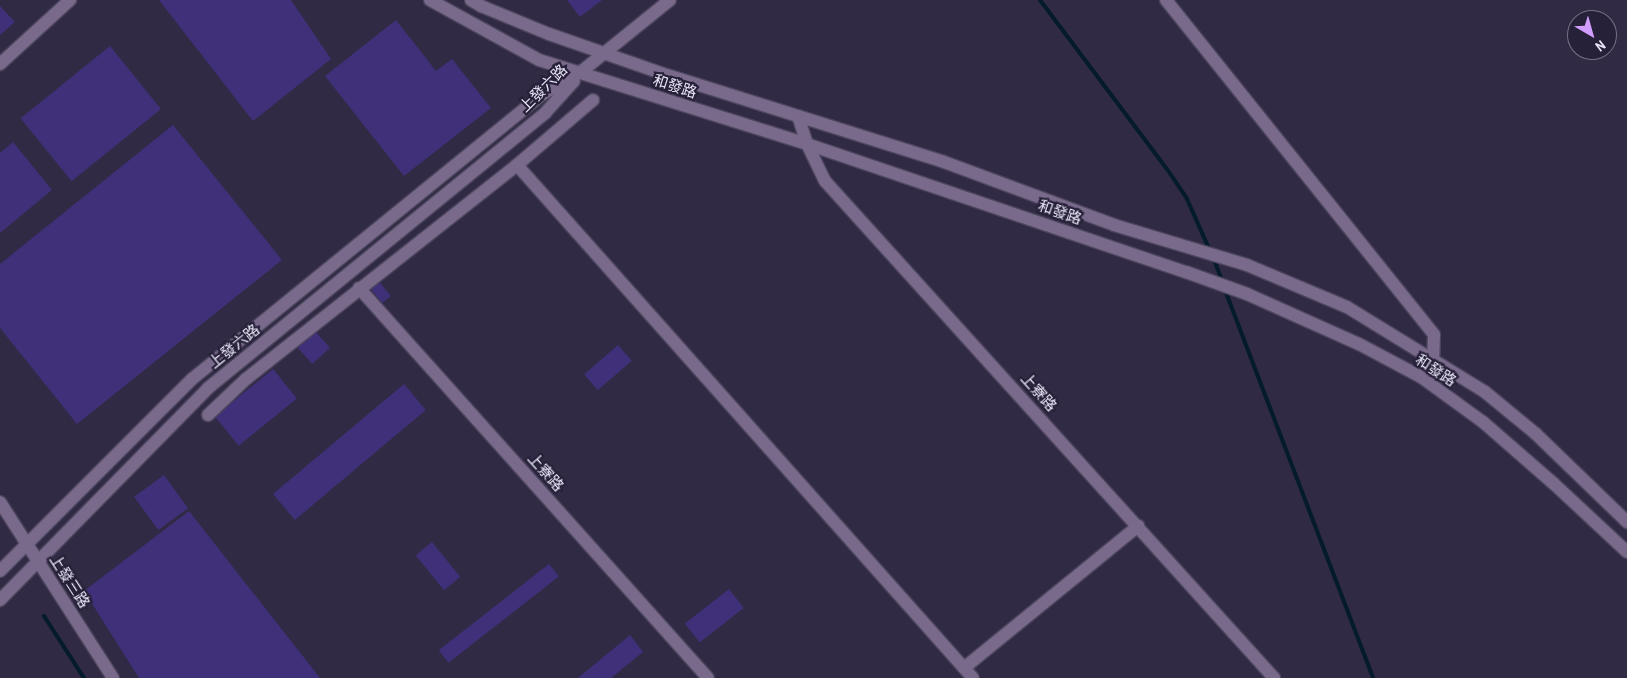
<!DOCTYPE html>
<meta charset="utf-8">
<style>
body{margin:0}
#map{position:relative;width:1627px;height:678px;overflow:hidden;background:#312a44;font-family:"Archivo Narrow","Noto Sans TC",sans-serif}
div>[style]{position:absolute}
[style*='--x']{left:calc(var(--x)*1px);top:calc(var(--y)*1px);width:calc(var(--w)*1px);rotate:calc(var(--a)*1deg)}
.stream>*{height:4px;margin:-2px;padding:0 2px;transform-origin:2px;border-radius:2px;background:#031b2d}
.building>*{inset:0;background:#403079;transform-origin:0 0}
.roads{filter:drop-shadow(1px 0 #4b455d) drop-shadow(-1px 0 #4b455d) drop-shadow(0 1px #4b455d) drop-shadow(0 -1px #4b455d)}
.minor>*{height:12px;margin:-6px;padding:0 6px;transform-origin:6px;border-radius:6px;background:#79698a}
span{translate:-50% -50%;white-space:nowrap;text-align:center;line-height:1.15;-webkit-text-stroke:4.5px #272039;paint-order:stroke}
.street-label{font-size:15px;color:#ebe8f9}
.north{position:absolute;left:1567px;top:10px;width:50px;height:50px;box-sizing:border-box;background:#272039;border:1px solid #757086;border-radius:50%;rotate:142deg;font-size:14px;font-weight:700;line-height:20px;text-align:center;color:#ebe8f9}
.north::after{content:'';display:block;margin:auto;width:18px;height:22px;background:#d19dfe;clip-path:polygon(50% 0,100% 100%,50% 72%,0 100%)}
</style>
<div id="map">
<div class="stream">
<div style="--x:1040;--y:0;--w:211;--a:53.1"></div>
<div style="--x:1167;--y:169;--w:36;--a:56"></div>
<div style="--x:1187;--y:199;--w:57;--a:66.1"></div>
<div style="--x:1213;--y:257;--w:26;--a:69"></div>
<div style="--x:1225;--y:290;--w:415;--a:69.1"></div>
<div style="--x:44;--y:616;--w:74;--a:57.2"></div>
</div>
<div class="building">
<div style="clip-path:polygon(159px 0,291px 0,331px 59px,253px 121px)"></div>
<div style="clip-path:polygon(567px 0,602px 0,580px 17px)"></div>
<div style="clip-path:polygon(0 6px,15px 22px,0 35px)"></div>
<div style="clip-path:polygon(396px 20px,436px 71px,452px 59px,491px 108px,404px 176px,325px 76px)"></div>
<div style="left:110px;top:46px;width:81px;height:115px;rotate:51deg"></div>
<div style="clip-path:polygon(173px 125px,282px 260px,77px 424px,0 328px,0 264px)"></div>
<div style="clip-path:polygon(13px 142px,52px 190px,0 233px,0 153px)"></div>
<div style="left:377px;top:279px;width:22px;height:11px;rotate:51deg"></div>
<div style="left:314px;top:330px;width:24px;height:24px;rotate:48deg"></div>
<div style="left:618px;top:345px;width:21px;height:45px;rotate:49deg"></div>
<div style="left:273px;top:369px;width:38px;height:75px;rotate:51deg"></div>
<div style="left:404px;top:384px;width:34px;height:171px;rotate:50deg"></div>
<div style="left:164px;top:475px;width:41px;height:37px;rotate:54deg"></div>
<div style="clip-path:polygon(189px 511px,320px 678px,139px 678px,84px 591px)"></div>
<div style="left:432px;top:542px;width:45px;height:21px;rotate:51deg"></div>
<div style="left:549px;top:564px;width:16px;height:140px;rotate:52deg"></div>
<div style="left:729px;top:589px;width:24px;height:56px;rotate:52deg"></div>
<div style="clip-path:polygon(630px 635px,643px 652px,611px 678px,578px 678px)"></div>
</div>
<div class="roads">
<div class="minor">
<div style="--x:430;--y:0;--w:124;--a:28.8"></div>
<div style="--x:539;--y:60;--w:281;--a:17.4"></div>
<div style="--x:807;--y:144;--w:400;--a:18.7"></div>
<div style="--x:1186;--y:272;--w:65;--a:19.8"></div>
<div style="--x:1247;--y:294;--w:123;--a:24.1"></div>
<div style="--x:1359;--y:344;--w:70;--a:28"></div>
<div style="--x:1421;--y:377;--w:77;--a:36"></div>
<div style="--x:1483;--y:422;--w:93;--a:41.1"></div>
<div style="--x:1553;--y:483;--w:101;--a:43"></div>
<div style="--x:471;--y:0;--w:12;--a:31"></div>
<div style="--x:481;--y:6;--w:74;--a:22.4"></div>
<div style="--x:549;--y:34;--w:125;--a:19.2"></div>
<div style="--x:667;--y:75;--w:290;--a:17.4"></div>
<div style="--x:944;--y:162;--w:181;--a:20.3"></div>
<div style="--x:1114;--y:225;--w:139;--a:16.7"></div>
<div style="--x:1247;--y:265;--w:108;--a:22.8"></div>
<div style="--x:1347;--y:307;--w:162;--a:31.6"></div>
<div style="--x:1485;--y:392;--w:66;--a:39.5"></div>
<div style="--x:1536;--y:434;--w:127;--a:44"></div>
<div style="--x:1166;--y:0;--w:429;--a:51.3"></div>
<div style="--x:1434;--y:335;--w:23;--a:92"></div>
<div style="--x:1433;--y:358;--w:22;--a:122"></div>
<div style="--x:0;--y:64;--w:95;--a:-42.4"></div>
<div style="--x:798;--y:116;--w:29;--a:72"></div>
<div style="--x:807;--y:144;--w:41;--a:64.1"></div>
<div style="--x:825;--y:181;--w:670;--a:47.9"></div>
<div style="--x:517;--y:165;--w:686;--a:48.37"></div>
<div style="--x:359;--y:288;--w:523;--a:48.18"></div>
<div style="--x:208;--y:415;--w:52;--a:-43.5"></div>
<div style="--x:246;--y:379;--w:345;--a:-38.3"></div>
<div style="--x:517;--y:165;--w:100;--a:-40.5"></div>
<div style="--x:0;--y:502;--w:209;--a:57.3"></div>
<div style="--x:0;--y:571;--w:272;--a:-45"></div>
<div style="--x:192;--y:379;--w:452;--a:-39.1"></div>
<div style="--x:543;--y:94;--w:45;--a:-30.5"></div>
<div style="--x:582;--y:71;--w:113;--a:-38.9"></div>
<div style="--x:0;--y:600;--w:297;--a:-45.5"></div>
<div style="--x:208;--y:388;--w:435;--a:-39.2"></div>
<div style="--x:545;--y:113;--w:43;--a:-47.8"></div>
<div style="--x:964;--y:668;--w:225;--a:-39.2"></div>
</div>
</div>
<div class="street-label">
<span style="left:675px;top:86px;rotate:18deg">和發路</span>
<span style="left:543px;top:88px;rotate:-45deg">上發六路</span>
<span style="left:1060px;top:212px;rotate:19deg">和發路</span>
<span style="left:234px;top:346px;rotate:-39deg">上發六路</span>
<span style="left:1436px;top:370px;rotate:33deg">和發路</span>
<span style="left:1039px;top:392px;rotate:48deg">上寮路</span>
<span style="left:546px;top:472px;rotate:48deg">上寮路</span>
<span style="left:70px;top:581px;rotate:57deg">上發三路</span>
</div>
<div class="north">N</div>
</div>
